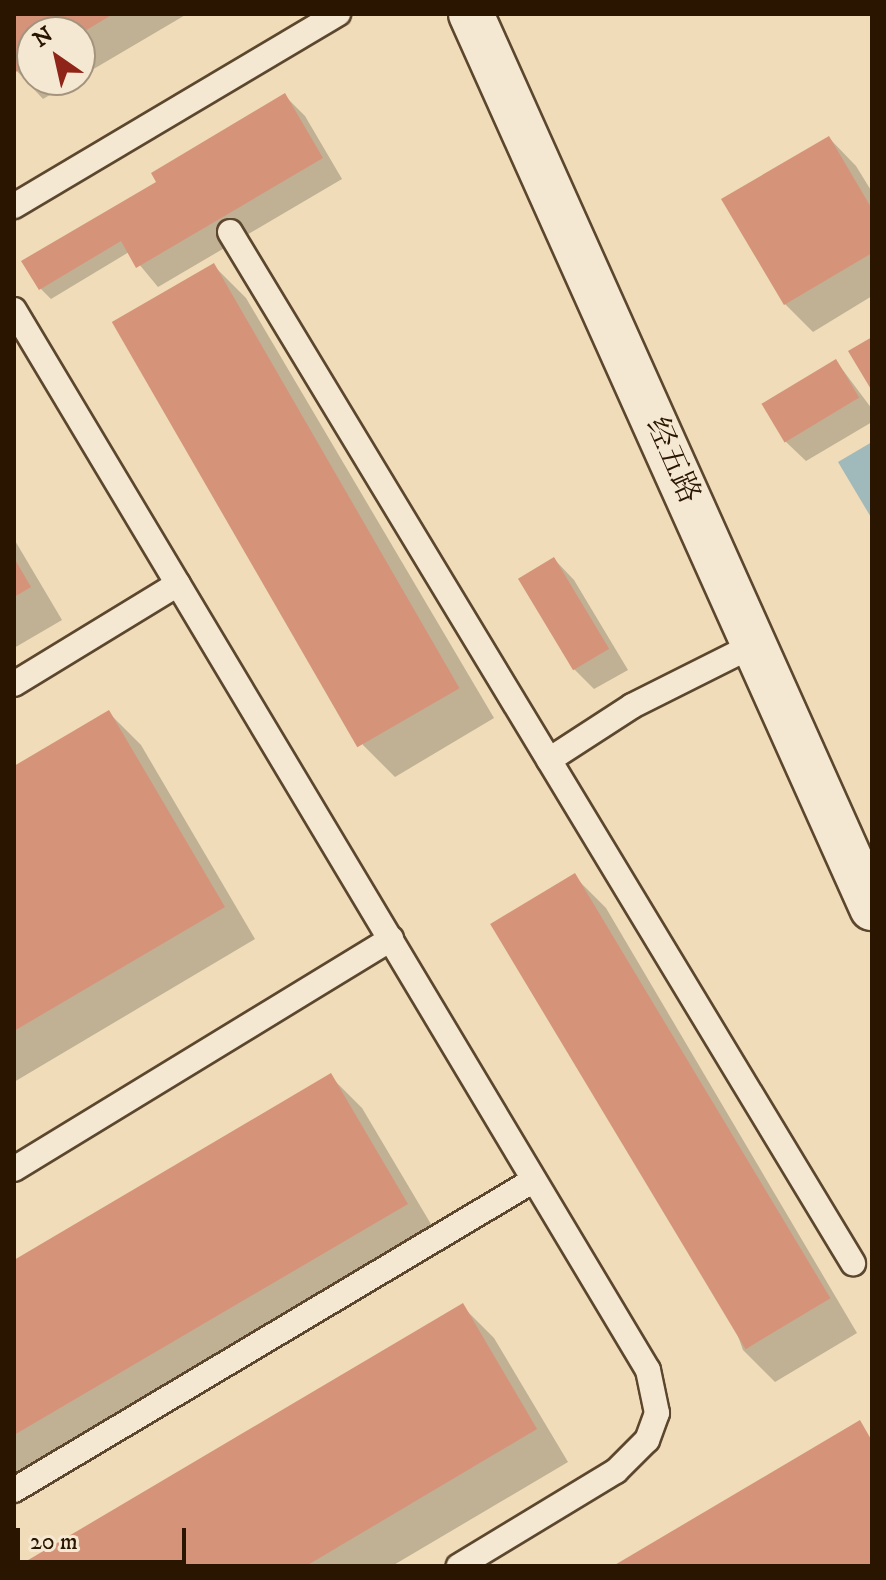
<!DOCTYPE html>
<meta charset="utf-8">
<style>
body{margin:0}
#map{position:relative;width:886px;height:1580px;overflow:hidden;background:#f0dcb9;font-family:"IM FELL DW Pica","Noto Serif SC",serif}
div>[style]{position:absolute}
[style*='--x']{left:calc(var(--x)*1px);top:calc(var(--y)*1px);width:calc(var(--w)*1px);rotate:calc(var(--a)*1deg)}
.water>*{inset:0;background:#a0b9ba}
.shadow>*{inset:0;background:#0003}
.building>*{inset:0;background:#d59479;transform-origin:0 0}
.roads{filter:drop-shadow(2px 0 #5c472e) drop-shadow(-2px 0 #5c472e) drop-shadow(0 2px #5c472e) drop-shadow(0 -2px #5c472e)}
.service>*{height:24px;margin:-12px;padding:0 12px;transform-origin:12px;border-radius:12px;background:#f5e8d2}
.tertiary>*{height:44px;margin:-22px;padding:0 22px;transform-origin:22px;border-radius:22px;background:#f5e8d2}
span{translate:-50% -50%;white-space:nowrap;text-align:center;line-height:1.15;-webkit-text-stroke:6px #f5e8d2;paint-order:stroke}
.street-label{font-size:30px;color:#2a1500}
.frame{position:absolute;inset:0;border:16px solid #2a1500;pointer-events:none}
.north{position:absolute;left:16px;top:16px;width:80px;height:80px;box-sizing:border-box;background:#f5e8d2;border:2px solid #a4947e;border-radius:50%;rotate:326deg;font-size:22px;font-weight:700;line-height:32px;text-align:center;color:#2a1500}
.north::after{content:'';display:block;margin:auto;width:28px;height:36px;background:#8f2418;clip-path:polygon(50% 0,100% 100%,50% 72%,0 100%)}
.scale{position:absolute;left:16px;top:1528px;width:170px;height:36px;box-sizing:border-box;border:4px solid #2a1500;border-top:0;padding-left:10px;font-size:24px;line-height:28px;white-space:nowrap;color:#2a1500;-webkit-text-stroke:6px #f5e8d2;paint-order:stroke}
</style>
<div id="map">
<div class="water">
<div style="clip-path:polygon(872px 442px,872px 519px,838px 462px)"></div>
</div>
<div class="shadow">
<div style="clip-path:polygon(14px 14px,187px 14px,80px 77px,80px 32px,32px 32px,32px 80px,75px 80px,43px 99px,14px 68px)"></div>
<div style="clip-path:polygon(285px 96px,305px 116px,342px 179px,158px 287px,129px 252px,51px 299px,40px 288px,158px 183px)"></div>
<div style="clip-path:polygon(829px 138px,856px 166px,872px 192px,872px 296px,813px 332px,785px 304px)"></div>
<div style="clip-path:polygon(214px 266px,246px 298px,494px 718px,395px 777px,363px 745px)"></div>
<div style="clip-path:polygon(836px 361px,872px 409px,872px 422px,806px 461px,785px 441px)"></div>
<div style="clip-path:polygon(14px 539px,62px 620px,14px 648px)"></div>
<div style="clip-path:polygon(554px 559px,574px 580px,628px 670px,594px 689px,574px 669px)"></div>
<div style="clip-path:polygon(109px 713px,141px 745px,255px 939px,14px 1082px,14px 769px)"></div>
<div style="clip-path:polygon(574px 876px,606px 908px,857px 1333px,775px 1382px,743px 1350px)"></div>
<div style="clip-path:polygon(330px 1076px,362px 1108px,438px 1236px,14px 1486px,14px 1263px)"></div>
<div style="clip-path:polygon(462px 1306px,494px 1338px,568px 1462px,392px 1566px,22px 1566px)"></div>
</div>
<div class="building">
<div style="clip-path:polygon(14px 14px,113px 14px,80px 34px,32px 32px,32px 62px,14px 73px)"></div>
<div style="clip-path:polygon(285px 93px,323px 158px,136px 268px,121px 241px,39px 290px,21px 261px,156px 182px,151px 173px)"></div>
<div style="clip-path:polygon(829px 136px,872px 209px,872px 253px,784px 305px,721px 199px)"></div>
<div style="left:214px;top:263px;width:491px;height:118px;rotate:60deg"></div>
<div style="clip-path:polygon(872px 337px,872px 391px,848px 351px)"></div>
<div style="left:836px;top:359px;width:45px;height:87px;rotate:59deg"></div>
<div style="left:554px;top:557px;width:107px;height:42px;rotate:59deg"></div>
<div style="clip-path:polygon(14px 558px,31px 587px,14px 597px)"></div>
<div style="clip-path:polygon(109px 710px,225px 907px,14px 1031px,14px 766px)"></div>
<div style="left:575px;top:873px;width:496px;height:99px;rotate:59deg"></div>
<div style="clip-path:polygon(331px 1073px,408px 1204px,14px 1435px,14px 1260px)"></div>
<div style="clip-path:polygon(463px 1303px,537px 1429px,306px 1566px,18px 1566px)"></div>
<div style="clip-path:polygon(860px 1420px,872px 1441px,872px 1566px,613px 1566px)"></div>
</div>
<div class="roads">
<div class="service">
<div style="--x:14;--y:206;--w:377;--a:-30.7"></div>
<div style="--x:230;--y:232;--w:1205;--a:58.86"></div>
<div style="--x:14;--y:310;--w:1235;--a:59.12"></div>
<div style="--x:648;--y:1370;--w:44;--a:78.2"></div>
<div style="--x:657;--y:1413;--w:29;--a:110"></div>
<div style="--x:647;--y:1440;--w:44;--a:135"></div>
<div style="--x:616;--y:1471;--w:184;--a:148.8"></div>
<div style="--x:14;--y:684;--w:192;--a:-31.4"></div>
<div style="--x:549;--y:760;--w:99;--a:-33"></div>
<div style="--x:632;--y:706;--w:136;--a:-26.6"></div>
<div style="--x:14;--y:1169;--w:442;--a:-31.4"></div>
<div style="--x:14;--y:1490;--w:605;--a:-30.8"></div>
</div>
<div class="tertiary">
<div style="--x:471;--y:14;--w:980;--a:65.84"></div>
</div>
</div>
<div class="street-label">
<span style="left:672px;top:461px;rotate:66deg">经五路</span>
</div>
<div class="frame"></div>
<div class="north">N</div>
<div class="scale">20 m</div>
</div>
